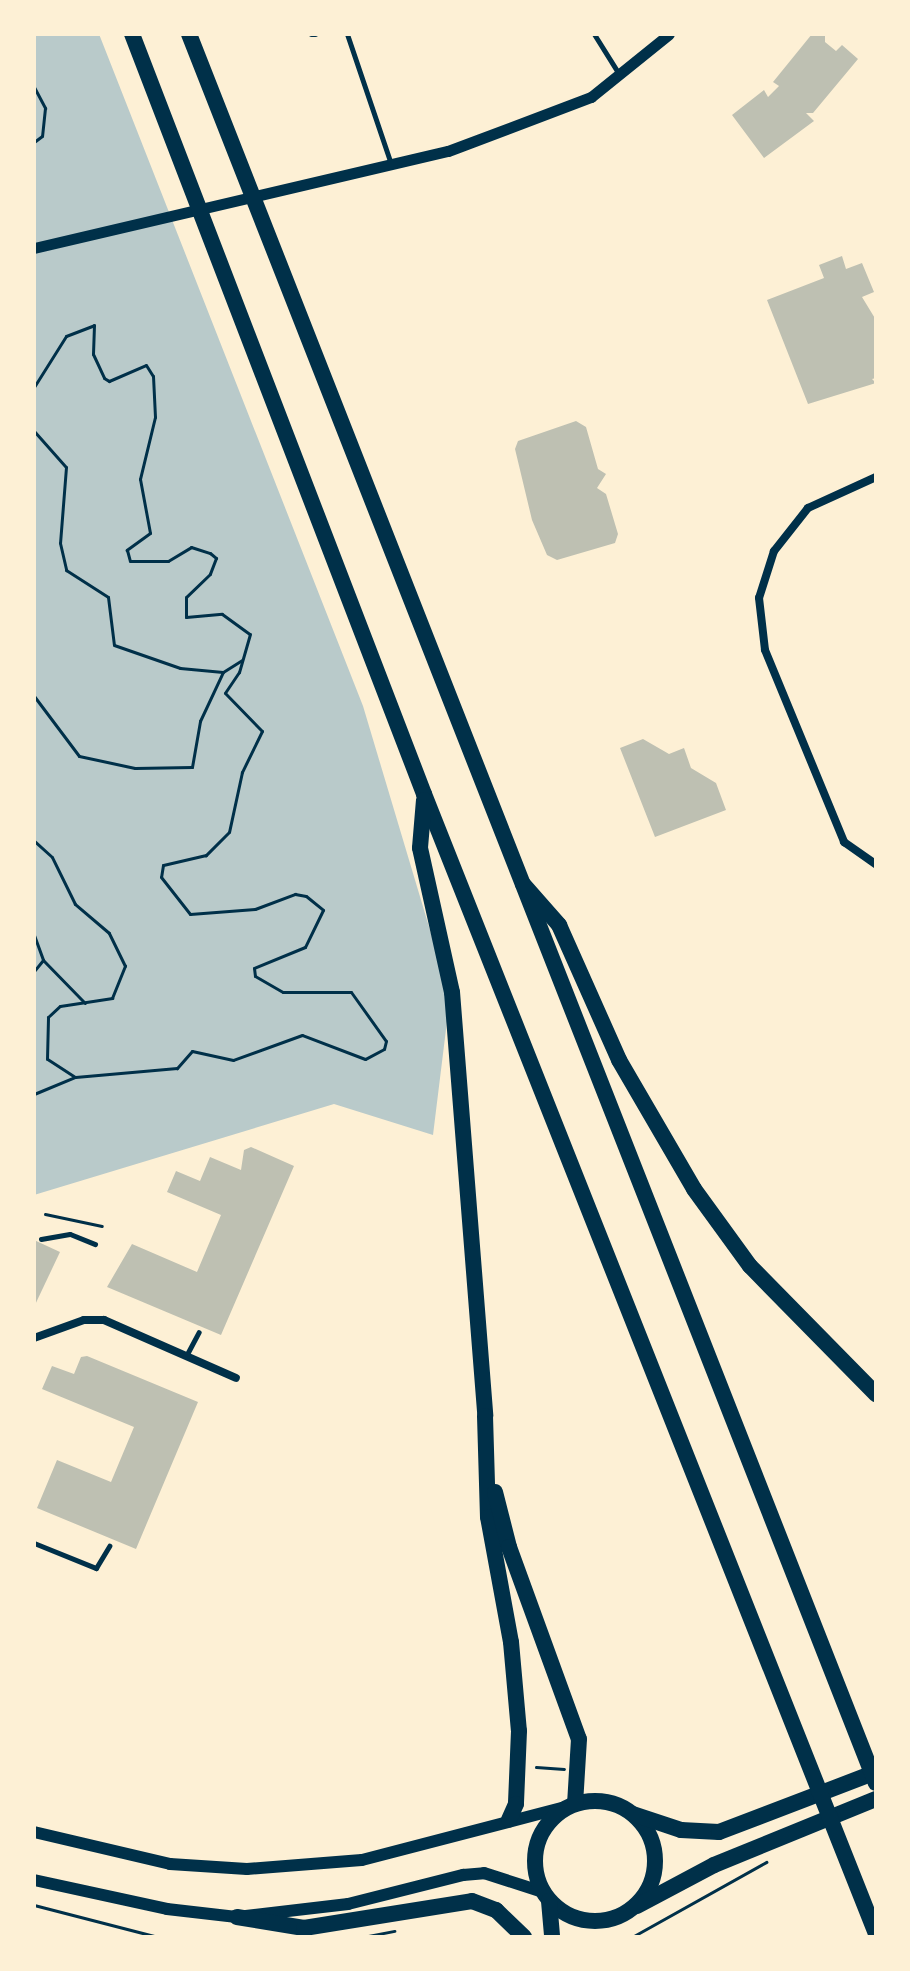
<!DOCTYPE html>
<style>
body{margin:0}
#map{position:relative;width:910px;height:1971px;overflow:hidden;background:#fdf0d5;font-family:"Public Sans",sans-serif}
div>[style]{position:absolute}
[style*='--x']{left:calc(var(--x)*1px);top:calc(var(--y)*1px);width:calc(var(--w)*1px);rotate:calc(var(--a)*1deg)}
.green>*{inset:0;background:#b9caca}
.building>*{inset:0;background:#bec0b2}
.path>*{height:3px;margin:-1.5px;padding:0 1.5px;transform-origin:1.5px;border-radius:1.5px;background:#003049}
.service>*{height:5px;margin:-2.5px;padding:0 2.5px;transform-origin:2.5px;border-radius:2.5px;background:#003049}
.minor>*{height:8px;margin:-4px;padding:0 4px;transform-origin:4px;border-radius:4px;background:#003049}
.tertiary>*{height:11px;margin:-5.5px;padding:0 5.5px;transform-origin:5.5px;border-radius:5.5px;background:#003049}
.secondary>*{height:12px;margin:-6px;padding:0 6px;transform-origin:6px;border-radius:6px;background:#003049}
.trunk>*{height:16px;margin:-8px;padding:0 8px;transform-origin:8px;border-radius:8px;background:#003049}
.trunk>.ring{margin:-8px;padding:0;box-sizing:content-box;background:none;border:16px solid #003049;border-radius:50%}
.motorway>*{height:16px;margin:-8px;padding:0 8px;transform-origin:8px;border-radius:8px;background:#003049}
span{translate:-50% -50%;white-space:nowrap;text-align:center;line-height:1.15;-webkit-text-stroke:7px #fdf0d5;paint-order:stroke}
.frame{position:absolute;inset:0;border:36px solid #fdf0d5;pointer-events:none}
</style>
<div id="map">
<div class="green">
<div style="clip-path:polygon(34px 34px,99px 34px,363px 706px,450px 997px,433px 1135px,334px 1104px,34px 1195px)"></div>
</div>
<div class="building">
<div style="clip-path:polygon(812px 34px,825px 34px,825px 42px,836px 51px,842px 45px,858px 59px,813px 113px,806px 113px,814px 121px,764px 158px,732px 115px,764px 90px,768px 97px,779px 86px,773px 82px)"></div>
<div style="clip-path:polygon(842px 256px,846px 269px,862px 263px,874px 292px,862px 297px,876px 320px,876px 378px,872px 379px,876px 383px,808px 404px,767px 300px,824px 278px,819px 265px)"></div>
<div style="clip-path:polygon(576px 421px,586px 427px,598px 469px,606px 474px,597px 488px,606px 494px,618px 534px,615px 543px,557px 560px,547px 555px,532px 520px,515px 449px,518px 441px)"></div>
<div style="clip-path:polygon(643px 739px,669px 754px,684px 748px,691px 768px,716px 783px,726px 810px,655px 837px,620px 748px)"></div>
<div style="clip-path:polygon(251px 1147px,294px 1166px,221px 1335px,107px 1287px,132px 1244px,197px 1272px,221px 1215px,167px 1192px,176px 1171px,200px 1181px,210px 1157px,241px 1170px,244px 1150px)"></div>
<div style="clip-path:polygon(34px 1240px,60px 1252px,34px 1307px)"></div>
<div style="clip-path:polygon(87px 1356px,198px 1402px,136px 1549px,37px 1508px,57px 1460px,111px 1482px,134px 1427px,42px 1389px,52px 1366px,74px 1374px,81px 1357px)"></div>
</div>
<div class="path">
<div style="--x:34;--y:87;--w:24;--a:62"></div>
<div style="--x:45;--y:108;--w:28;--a:96"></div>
<div style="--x:42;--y:136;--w:10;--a:143"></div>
<div style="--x:34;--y:387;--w:60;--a:-57.9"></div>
<div style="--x:66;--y:336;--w:30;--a:-21"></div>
<div style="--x:94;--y:325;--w:29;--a:92"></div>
<div style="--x:93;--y:354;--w:26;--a:65"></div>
<div style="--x:104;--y:378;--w:6;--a:31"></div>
<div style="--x:109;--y:381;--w:40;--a:-23.4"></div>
<div style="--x:146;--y:365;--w:13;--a:58"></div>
<div style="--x:153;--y:376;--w:41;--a:87.2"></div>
<div style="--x:155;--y:417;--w:64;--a:103.6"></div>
<div style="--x:140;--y:479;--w:55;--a:79.5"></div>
<div style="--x:150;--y:533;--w:29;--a:144"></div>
<div style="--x:127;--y:550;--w:11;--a:75"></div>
<div style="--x:130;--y:561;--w:38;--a:0"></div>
<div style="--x:168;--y:561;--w:27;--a:-31"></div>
<div style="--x:191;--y:547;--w:20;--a:18"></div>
<div style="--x:210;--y:553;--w:8;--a:40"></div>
<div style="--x:216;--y:558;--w:17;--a:111"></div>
<div style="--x:210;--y:574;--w:33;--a:136"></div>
<div style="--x:186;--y:597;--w:20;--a:90"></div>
<div style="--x:186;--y:617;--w:36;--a:-5"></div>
<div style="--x:222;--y:614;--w:34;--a:36"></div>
<div style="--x:250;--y:634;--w:40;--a:106"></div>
<div style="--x:239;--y:672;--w:25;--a:124"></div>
<div style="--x:225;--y:693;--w:53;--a:45.8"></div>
<div style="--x:262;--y:731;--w:46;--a:116"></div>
<div style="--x:242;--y:772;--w:61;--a:102.2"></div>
<div style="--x:229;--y:832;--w:33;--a:135"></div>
<div style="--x:206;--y:855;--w:44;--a:166.9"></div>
<div style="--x:163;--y:865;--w:12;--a:99"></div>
<div style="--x:161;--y:877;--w:47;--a:51.9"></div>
<div style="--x:190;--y:914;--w:65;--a:-4.4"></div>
<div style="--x:255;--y:909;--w:43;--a:-20.6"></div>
<div style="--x:295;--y:894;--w:11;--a:10"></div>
<div style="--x:306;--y:896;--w:22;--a:39"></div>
<div style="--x:323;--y:910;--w:41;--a:115.9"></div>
<div style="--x:305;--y:947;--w:55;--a:157.6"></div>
<div style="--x:254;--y:968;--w:8;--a:83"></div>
<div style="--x:255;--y:976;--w:32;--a:30"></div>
<div style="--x:283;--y:992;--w:68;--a:0"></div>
<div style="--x:351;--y:992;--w:60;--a:54.5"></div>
<div style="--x:386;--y:1041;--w:8;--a:104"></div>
<div style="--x:384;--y:1049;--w:21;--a:152"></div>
<div style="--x:365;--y:1059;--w:67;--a:-159.1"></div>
<div style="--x:302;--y:1035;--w:73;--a:160.1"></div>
<div style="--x:233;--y:1060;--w:42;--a:-167.6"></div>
<div style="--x:192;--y:1051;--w:23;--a:131"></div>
<div style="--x:177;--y:1068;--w:102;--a:175"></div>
<div style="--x:75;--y:1077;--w:33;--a:-147"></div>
<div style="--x:47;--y:1059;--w:42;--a:-88.6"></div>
<div style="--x:48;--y:1017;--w:16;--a:-43"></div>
<div style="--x:60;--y:1006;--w:53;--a:-8.7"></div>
<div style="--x:112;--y:998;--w:35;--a:-68"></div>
<div style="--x:125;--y:966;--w:37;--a:-116"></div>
<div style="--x:109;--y:933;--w:45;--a:-139.5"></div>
<div style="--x:75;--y:904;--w:52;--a:-116.1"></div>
<div style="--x:52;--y:857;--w:24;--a:-138"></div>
<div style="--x:34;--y:431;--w:48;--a:48.4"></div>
<div style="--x:66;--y:467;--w:76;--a:94.5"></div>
<div style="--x:60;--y:543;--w:28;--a:77"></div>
<div style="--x:66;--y:570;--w:50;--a:32.7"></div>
<div style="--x:108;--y:597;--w:48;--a:82.9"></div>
<div style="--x:114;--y:645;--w:70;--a:19.2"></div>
<div style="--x:180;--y:668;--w:43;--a:5.3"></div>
<div style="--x:34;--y:696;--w:75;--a:53.1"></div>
<div style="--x:79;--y:756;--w:57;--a:12.1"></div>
<div style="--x:135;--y:768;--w:57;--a:-1"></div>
<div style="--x:192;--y:767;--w:47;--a:-80.1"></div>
<div style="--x:200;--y:721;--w:54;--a:-64.9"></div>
<div style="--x:223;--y:672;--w:22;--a:-32"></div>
<div style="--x:34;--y:935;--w:27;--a:70"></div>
<div style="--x:43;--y:960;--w:14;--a:129"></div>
<div style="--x:43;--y:960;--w:60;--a:45.7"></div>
<div style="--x:34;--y:1094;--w:44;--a:-22.5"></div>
<div style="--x:45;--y:1214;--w:58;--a:11.9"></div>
<div style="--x:536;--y:1767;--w:28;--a:4"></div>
<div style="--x:34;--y:1905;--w:128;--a:14.5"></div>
<div style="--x:363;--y:1937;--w:32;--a:-11"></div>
<div style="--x:632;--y:1937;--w:154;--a:-29.2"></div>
</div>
<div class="service">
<div style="--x:311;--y:34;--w:4;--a:0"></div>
<div style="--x:347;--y:34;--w:137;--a:71.3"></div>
<div style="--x:594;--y:34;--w:47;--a:58"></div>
<div style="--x:41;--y:1239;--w:29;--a:-10"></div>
<div style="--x:70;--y:1234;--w:27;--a:22"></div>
<div style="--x:186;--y:1356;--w:27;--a:-62"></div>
<div style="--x:34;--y:1543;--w:67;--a:22"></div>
<div style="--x:96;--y:1568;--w:26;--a:-59"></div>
</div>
<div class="minor">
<div style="--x:876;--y:477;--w:75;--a:155.5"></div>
<div style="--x:808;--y:508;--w:55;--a:128.3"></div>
<div style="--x:774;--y:551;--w:49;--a:107.7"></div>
<div style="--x:759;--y:598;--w:52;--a:83.4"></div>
<div style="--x:765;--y:650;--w:208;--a:67.6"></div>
<div style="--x:844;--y:842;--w:39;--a:35"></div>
<div style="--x:34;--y:1338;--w:53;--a:-19.8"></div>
<div style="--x:84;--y:1320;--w:20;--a:0"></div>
<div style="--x:104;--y:1320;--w:144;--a:23.7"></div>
</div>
<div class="tertiary">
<div style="--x:34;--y:248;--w:425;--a:-13.2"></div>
<div style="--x:448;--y:151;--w:153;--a:-20.7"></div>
<div style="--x:591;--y:97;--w:100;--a:-38.9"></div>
</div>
<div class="secondary">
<div style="--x:34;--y:1832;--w:140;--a:13.2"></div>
<div style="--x:170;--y:1864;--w:77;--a:3.7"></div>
<div style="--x:247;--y:1869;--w:115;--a:-4.5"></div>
<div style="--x:362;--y:1860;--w:214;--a:-14.6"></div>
<div style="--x:34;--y:1880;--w:136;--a:12.3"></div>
<div style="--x:167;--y:1909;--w:70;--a:6.5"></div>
<div style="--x:237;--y:1917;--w:112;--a:-6.7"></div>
<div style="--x:348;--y:1904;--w:119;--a:-14.2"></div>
<div style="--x:463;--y:1875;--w:21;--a:-5"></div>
<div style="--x:484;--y:1873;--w:62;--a:17.9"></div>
</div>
<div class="trunk">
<div class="ring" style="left:535px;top:1801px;width:104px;height:104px"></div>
<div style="--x:633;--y:1814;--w:51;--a:18.4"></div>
<div style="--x:681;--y:1830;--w:38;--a:3"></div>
<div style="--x:719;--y:1832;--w:168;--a:-20.9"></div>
<div style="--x:637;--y:1906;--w:87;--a:-28"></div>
<div style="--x:714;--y:1865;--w:175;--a:-22.2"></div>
</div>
<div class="motorway">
<div style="--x:132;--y:34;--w:814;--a:68.98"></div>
<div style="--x:424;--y:794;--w:1226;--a:68.37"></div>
<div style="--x:189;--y:34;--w:1879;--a:68.56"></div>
<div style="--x:424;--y:800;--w:48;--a:94.8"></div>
<div style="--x:420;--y:848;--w:148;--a:77.5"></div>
<div style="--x:452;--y:992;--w:425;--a:85.5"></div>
<div style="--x:485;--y:1416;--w:101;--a:88.3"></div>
<div style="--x:488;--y:1517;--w:127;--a:79.6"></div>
<div style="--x:511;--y:1642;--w:89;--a:84.9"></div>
<div style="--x:519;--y:1731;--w:73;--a:92.4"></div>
<div style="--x:516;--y:1804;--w:17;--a:114"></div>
<div style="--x:523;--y:884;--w:55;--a:48.7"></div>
<div style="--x:559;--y:925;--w:148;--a:66"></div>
<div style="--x:619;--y:1060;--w:149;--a:59.8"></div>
<div style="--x:694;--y:1189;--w:95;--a:54"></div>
<div style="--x:750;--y:1266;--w:180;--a:45.5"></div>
<div style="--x:495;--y:1492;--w:57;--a:75.7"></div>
<div style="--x:509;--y:1547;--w:204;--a:70"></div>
<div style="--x:579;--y:1739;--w:65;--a:93.5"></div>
<div style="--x:549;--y:1901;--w:36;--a:85"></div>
<div style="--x:237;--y:1917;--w:68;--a:9.3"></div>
<div style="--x:304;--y:1928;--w:170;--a:-9.1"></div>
<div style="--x:472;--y:1901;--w:26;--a:21"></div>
<div style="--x:496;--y:1910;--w:39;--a:44"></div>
</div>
<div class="frame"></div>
</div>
